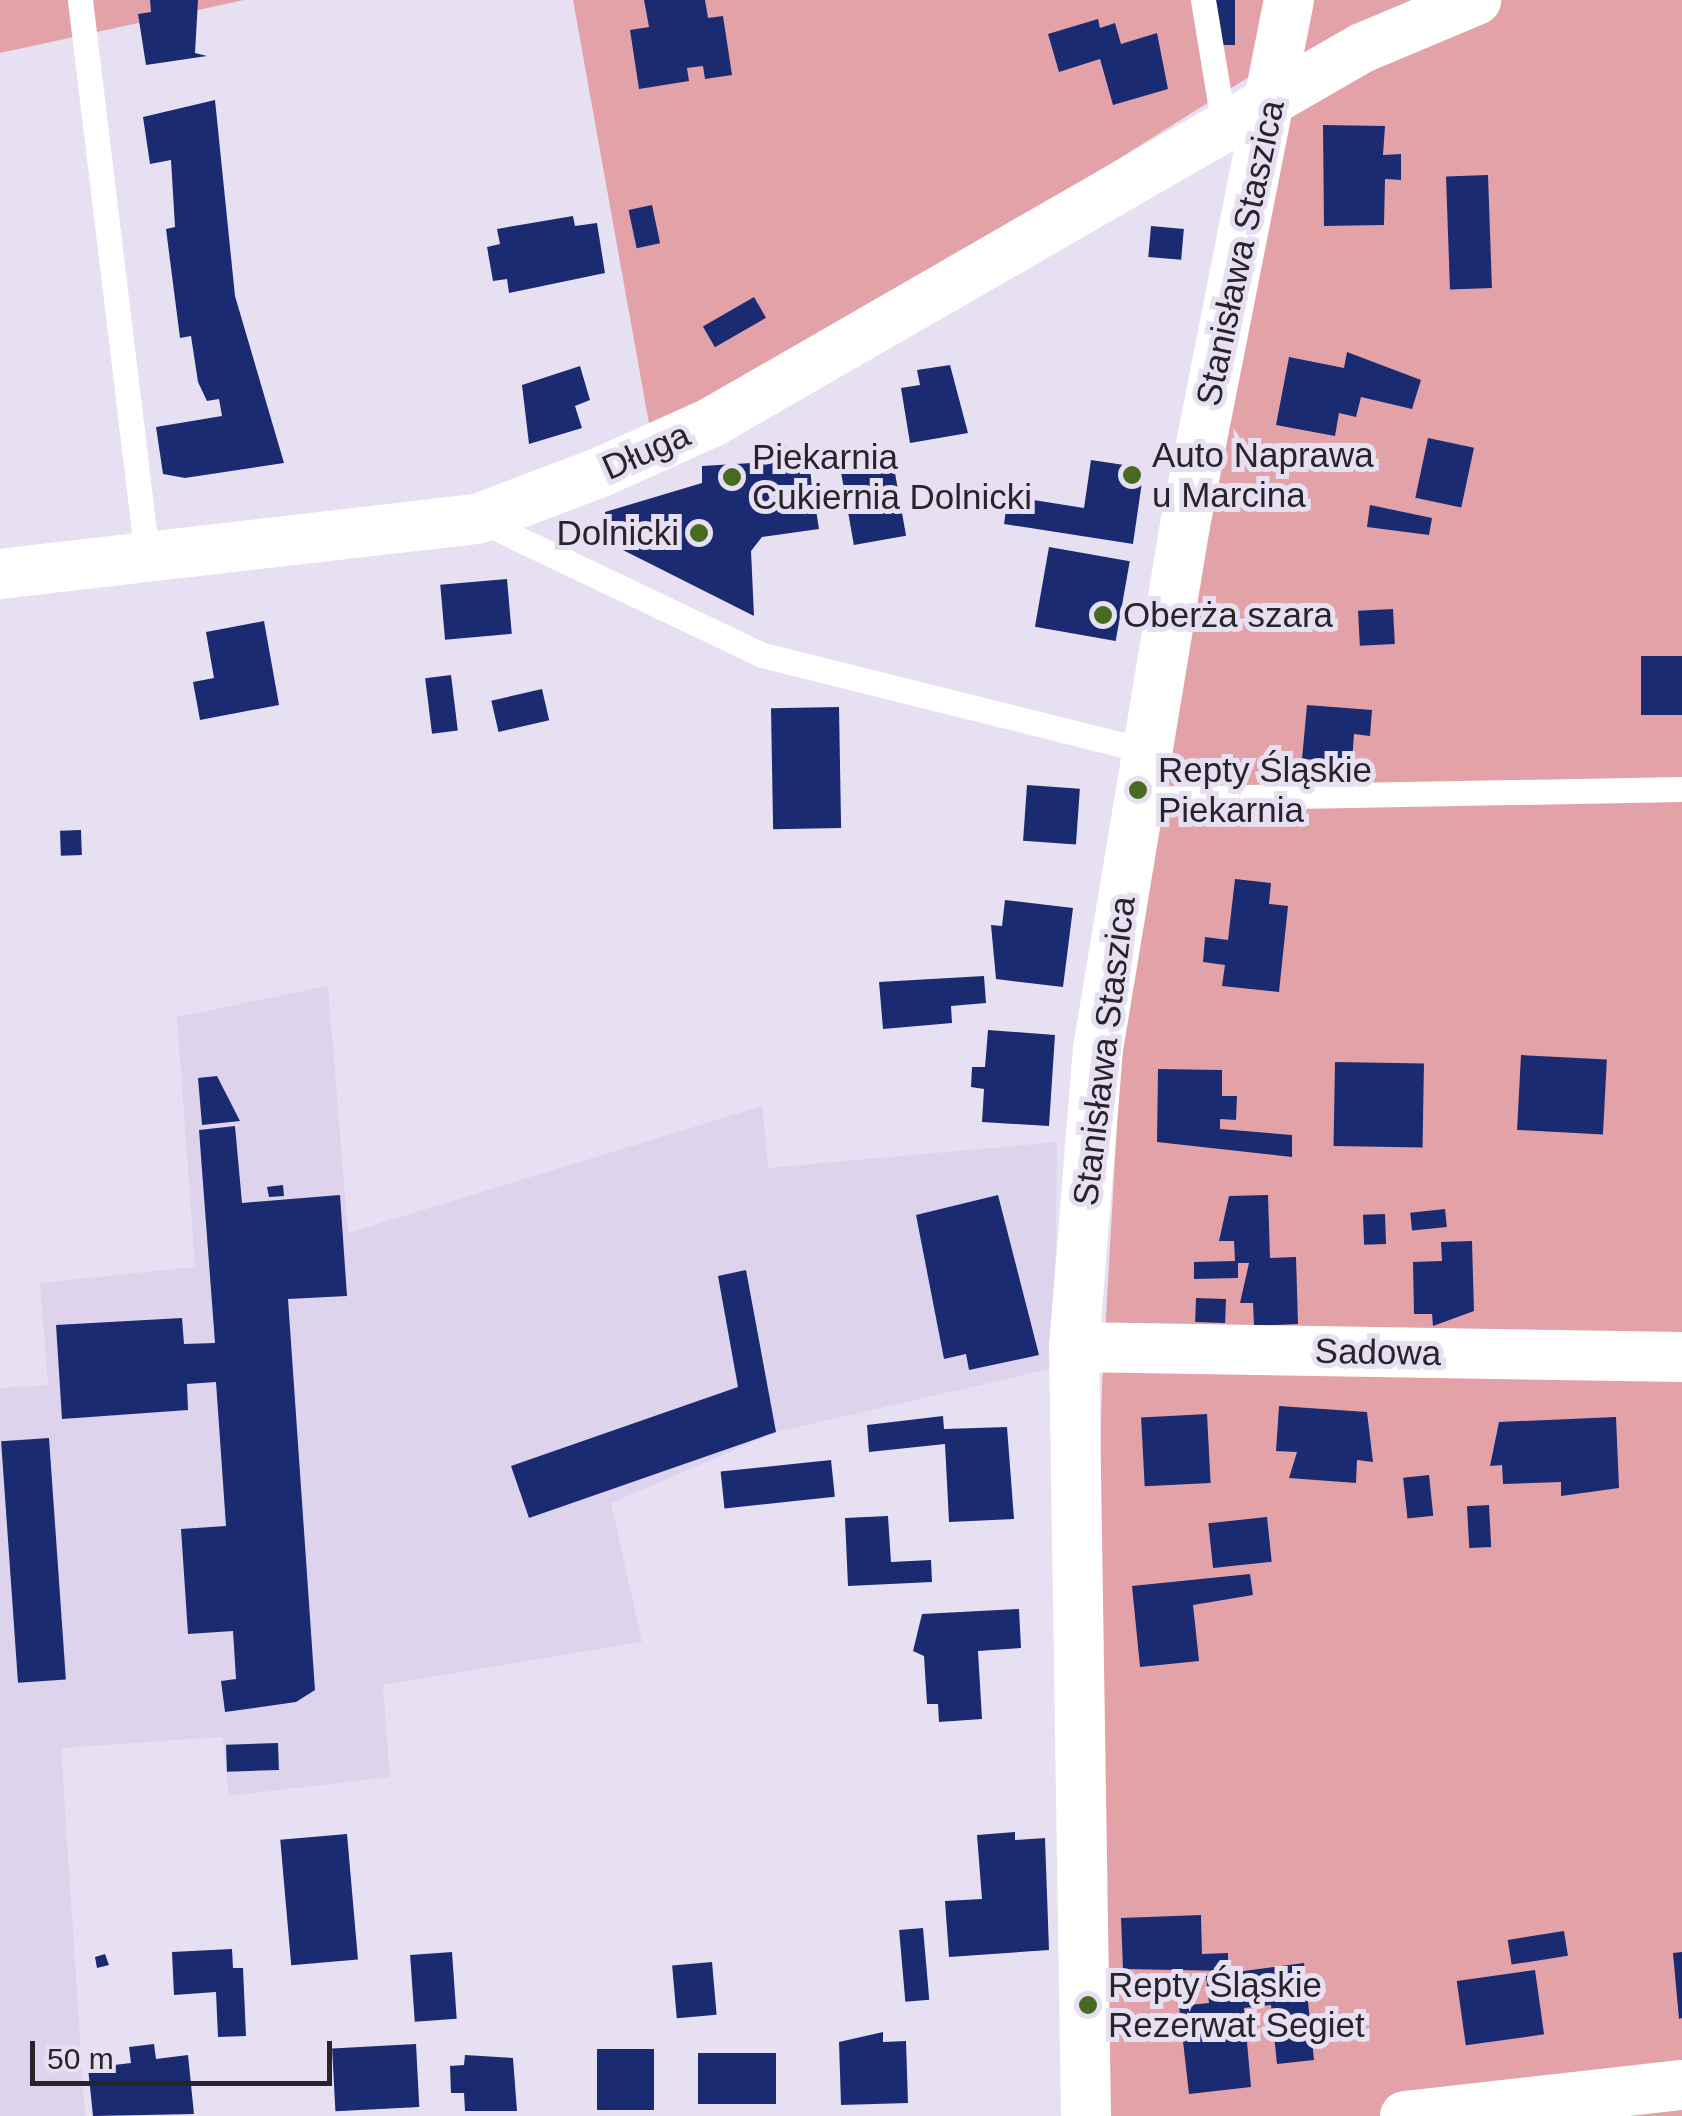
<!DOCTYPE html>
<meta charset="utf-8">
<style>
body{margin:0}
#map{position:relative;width:1682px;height:2116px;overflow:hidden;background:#e7e0f2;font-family:Helvetica,sans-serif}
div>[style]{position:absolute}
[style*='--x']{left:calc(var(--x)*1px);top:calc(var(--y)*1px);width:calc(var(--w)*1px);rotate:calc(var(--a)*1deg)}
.built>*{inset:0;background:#ddd3ec}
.green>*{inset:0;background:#e3a2a8}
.building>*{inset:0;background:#1b2b71;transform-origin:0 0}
.service>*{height:25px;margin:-12.5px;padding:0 12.5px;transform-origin:12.5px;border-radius:12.5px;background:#fff}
.minor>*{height:50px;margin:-25px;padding:0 25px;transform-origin:25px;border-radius:25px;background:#fff}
.dots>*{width:28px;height:28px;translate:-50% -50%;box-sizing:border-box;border:5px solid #e7e0f2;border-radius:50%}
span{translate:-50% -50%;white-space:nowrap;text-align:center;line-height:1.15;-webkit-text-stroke:10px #e7e0f2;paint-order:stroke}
.street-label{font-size:35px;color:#27242b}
.poi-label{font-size:35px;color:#27242b}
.left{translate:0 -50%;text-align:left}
.right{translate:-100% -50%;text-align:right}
.scale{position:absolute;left:30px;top:2041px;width:302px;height:45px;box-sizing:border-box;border:5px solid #27242b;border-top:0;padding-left:12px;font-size:30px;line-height:35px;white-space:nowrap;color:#27242b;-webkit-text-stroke:8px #e7e0f2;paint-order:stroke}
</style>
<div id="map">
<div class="built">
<div style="clip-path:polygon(328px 986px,348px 1233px,762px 1106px,768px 1168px,1057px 1142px,1054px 1368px,776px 1432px,611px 1503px,642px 1642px,383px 1685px,390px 1777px,229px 1796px,223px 1737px,61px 1748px,85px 2116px,0 2116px,0 1388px,48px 1385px,40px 1283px,195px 1267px,177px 1017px)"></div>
</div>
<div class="green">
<div style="clip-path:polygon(0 0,244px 0,0 53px)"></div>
<div style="clip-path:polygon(573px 0,1682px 0,1682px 2116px,1081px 2116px,1102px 1387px,1126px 965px,1292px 50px,795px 362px,650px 429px)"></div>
</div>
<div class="building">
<div style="clip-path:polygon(150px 0,198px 0,195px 53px,207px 56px,146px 65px,138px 14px,151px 12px)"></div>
<div style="clip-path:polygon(644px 0,705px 0,708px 18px,723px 16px,732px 75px,705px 79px,703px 66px,687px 68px,689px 81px,639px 89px,630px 30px,649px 27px)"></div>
<div style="left:1213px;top:0;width:22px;height:45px"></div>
<div style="clip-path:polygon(1098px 19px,1100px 28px,1115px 23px,1121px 44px,1157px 33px,1168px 89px,1113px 105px,1100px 59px,1059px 72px,1048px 34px)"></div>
<div style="clip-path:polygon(215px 100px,235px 296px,284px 463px,185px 478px,163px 474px,156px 427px,222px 416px,219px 399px,207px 401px,198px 382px,191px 336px,180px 338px,166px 229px,175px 227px,171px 160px,150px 164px,143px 117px)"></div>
<div style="clip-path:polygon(1323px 125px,1385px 126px,1383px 155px,1401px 154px,1401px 180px,1385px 179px,1384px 225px,1324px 226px)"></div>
<div style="left:1488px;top:175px;width:113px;height:42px;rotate:88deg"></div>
<div style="left:652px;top:205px;width:39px;height:24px;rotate:78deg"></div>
<div style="clip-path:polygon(573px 216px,575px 226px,597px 223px,605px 273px,509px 293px,507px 279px,493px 281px,487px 247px,500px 244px,497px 229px)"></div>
<div style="left:1151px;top:226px;width:33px;height:31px;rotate:5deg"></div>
<div style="left:754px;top:297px;width:24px;height:59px;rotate:60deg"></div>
<div style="clip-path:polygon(1347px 352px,1421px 380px,1412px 409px,1361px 397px,1356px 417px,1339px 413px,1335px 436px,1276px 425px,1289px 357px,1344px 368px)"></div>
<div style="clip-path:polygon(950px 365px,968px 433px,910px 443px,901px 388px,920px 385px,917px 370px)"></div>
<div style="clip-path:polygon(580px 366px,590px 400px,575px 406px,582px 428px,529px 444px,522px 385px)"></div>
<div style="left:1428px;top:438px;width:47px;height:61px;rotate:12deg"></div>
<div style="clip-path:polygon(785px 443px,787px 453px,807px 451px,819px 529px,762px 537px,751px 551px,754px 616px,609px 543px,605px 512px,702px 483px,702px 466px,766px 462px,765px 446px)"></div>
<div style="left:892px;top:456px;width:81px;height:53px;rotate:80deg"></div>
<div style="clip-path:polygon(1091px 460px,1144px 468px,1133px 544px,1004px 524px,1008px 496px,1084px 508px)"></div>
<div style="clip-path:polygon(1370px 505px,1432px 518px,1429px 535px,1367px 527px)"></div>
<div style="left:1049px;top:547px;width:82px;height:81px;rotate:10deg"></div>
<div style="left:507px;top:579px;width:55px;height:67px;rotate:85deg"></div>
<div style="left:1393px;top:609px;width:35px;height:35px;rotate:87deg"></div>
<div style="clip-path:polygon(264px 621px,279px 705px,200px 720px,193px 682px,214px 678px,206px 632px)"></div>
<div style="left:1682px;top:656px;width:59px;height:41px;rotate:90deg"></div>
<div style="left:451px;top:675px;width:56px;height:26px;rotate:83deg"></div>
<div style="left:542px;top:689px;width:32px;height:52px;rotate:77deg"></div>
<div style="clip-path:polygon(1307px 705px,1372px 710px,1370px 736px,1354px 734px,1352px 762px,1302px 759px)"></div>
<div style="left:839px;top:707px;width:121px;height:68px;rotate:89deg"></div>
<div style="left:1027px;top:785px;width:53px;height:56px;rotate:4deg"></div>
<div style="left:81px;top:830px;width:25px;height:21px;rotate:88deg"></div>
<div style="clip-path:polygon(1235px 879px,1271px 883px,1269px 904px,1288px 906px,1279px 992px,1222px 986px,1225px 965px,1203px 962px,1205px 937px,1228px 940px)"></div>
<div style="clip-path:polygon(1005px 900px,1073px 908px,1063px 987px,996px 979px,991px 925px,1002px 926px)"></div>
<div style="clip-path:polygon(984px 976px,986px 1003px,951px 1006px,952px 1023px,883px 1029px,879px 982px)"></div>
<div style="clip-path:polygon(988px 1030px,1055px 1035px,1049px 1126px,982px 1122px,984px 1089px,971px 1087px,972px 1067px,985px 1067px)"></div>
<div style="left:1521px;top:1055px;width:86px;height:75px;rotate:3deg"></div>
<div style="left:1335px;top:1062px;width:89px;height:84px;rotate:1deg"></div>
<div style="clip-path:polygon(1158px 1069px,1222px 1070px,1222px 1096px,1237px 1096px,1236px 1120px,1220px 1119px,1220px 1129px,1292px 1135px,1292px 1157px,1157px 1142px)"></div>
<div style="clip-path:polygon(217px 1076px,240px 1121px,202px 1125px,198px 1078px)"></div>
<div style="clip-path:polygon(235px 1126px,242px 1203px,340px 1195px,347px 1296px,288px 1299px,315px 1690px,296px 1702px,225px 1712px,221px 1681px,236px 1679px,233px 1631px,188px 1634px,181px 1529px,226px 1526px,216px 1382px,187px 1384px,188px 1410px,62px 1419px,56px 1325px,182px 1318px,184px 1344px,215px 1343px,199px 1130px)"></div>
<div style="clip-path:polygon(283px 1185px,284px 1196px,269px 1197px,267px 1187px)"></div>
<div style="clip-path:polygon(998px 1195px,1039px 1355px,969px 1370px,966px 1354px,944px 1359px,916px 1215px)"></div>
<div style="clip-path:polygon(1268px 1195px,1270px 1258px,1296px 1257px,1298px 1324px,1254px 1326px,1253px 1303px,1240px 1303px,1249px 1263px,1238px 1263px,1238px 1278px,1194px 1279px,1194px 1262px,1235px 1261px,1234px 1241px,1219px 1241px,1229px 1196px)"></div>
<div style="left:1445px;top:1209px;width:18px;height:35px;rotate:84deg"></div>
<div style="left:1385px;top:1214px;width:30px;height:22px;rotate:88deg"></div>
<div style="clip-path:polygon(1472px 1241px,1474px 1311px,1433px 1326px,1432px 1314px,1414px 1314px,1413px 1262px,1442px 1261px,1441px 1242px)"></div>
<div style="clip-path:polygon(746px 1270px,776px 1432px,529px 1518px,511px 1466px,738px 1387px,718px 1276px)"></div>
<div style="left:1196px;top:1298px;width:30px;height:24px;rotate:2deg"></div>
<div style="clip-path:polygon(1279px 1406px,1367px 1412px,1373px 1462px,1357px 1460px,1356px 1483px,1289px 1478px,1297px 1452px,1276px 1451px)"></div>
<div style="left:1207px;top:1414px;width:69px;height:66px;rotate:87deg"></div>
<div style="clip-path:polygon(943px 1416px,944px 1429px,1007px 1427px,1014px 1519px,949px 1522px,945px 1444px,869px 1452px,867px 1425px)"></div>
<div style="clip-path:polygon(1616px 1417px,1619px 1488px,1561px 1496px,1561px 1482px,1503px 1484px,1502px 1465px,1490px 1466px,1499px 1422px)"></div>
<div style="left:49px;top:1438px;width:242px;height:48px;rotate:86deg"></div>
<div style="left:831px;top:1460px;width:37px;height:111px;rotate:84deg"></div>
<div style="left:1429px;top:1475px;width:41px;height:26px;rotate:84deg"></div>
<div style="left:1489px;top:1505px;width:42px;height:22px;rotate:87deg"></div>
<div style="clip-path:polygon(888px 1516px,891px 1562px,931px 1560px,932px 1582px,848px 1586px,845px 1518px)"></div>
<div style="left:1267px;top:1517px;width:45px;height:59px;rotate:84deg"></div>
<div style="clip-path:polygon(1250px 1574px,1253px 1595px,1193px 1605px,1199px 1661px,1140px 1667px,1132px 1586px)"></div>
<div style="clip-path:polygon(1019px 1609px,1021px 1648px,978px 1651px,982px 1719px,939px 1722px,938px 1704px,927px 1704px,924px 1656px,913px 1651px,922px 1614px)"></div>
<div style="left:278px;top:1743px;width:27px;height:52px;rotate:88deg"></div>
<div style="clip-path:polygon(1015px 1832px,1015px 1840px,1045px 1838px,1049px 1950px,949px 1957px,945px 1901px,982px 1899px,977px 1835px)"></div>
<div style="left:347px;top:1834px;width:126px;height:67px;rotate:85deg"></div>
<div style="clip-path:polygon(1201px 1915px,1202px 1954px,1228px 1953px,1228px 1971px,1123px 1969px,1121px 1918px)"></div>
<div style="left:923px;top:1928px;width:72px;height:24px;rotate:85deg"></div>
<div style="left:1564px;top:1931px;width:25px;height:57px;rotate:81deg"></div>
<div style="clip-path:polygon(232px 1949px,233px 1968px,243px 1968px,246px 2036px,218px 2037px,216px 1992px,174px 1995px,172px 1952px)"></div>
<div style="left:452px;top:1952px;width:67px;height:42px;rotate:86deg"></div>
<div style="clip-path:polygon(1682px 1952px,1682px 2018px,1679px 2019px,1673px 1953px)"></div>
<div style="clip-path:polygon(105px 1954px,109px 1965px,97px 1968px,95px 1957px)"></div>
<div style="left:712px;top:1962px;width:53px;height:40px;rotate:85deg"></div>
<div style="clip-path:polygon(1304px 1963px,1314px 2060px,1277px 2064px,1271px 2005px,1244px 2008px,1251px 2087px,1189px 2094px,1179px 2006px,1209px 2003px,1206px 1976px)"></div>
<div style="left:1535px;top:1970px;width:65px;height:79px;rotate:82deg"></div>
<div style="clip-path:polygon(883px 2032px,883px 2042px,906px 2041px,908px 2103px,841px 2105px,839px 2042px)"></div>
<div style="clip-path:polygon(154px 2044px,156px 2059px,188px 2055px,194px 2114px,93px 2116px,88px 2068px,131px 2063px,129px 2047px)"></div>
<div style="left:416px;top:2044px;width:63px;height:84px;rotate:87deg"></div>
<div style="left:597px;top:2049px;width:57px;height:61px"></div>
<div style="left:698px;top:2053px;width:78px;height:51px"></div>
<div style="clip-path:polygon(465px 2055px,513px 2058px,517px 2111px,465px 2111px,464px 2093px,451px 2093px,450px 2066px,464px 2065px)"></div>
</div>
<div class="service">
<div style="--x:80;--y:0;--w:560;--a:83.13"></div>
<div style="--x:1203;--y:0;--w:129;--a:80.6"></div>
<div style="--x:477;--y:519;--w:316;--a:25.5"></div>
<div style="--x:762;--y:655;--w:394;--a:14"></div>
<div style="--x:1136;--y:799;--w:546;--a:-1.05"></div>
</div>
<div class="minor">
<div style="--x:0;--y:574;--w:480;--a:-6.6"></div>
<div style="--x:477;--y:519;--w:133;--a:-20.8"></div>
<div style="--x:601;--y:472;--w:122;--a:-24.2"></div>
<div style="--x:712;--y:422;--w:750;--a:-29.92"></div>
<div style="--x:1362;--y:48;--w:124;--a:-22.8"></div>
<div style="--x:1074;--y:1347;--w:608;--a:0.94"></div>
<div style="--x:1086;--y:2116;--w:769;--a:-90.89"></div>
<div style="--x:1074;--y:1347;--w:299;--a:-85.4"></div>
<div style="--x:1098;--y:1049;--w:531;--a:-80.57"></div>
<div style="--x:1185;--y:525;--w:535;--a:-78.8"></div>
<div style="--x:1405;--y:2116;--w:279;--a:-6.4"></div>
</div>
<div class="dots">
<div style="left:1132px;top:475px;background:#496a21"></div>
<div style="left:732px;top:477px;background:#496a21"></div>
<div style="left:699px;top:533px;background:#496a21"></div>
<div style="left:1103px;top:615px;background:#496a21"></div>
<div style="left:1138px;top:790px;background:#496a21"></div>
<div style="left:1088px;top:2005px;background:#496a21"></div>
</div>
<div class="street-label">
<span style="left:1240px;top:253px;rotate:-78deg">Stanisława Staszica</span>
<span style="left:646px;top:451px;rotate:-24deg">Długa</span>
<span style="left:1104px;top:1051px;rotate:-83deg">Stanisława Staszica</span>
<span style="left:1378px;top:1352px;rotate:1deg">Sadowa</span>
</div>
<div class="poi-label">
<span class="left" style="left:1152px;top:475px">Auto Naprawa<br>u Marcina</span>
<span class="left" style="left:752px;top:477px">Piekarnia<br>Cukiernia Dolnicki</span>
<span class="right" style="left:679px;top:533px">Dolnicki</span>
<span class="left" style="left:1123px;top:615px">Oberża szara</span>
<span class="left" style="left:1158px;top:790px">Repty Śląskie<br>Piekarnia</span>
<span class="left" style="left:1108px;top:2005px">Repty Śląskie<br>Rezerwat Segiet</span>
</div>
<div class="scale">50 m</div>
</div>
